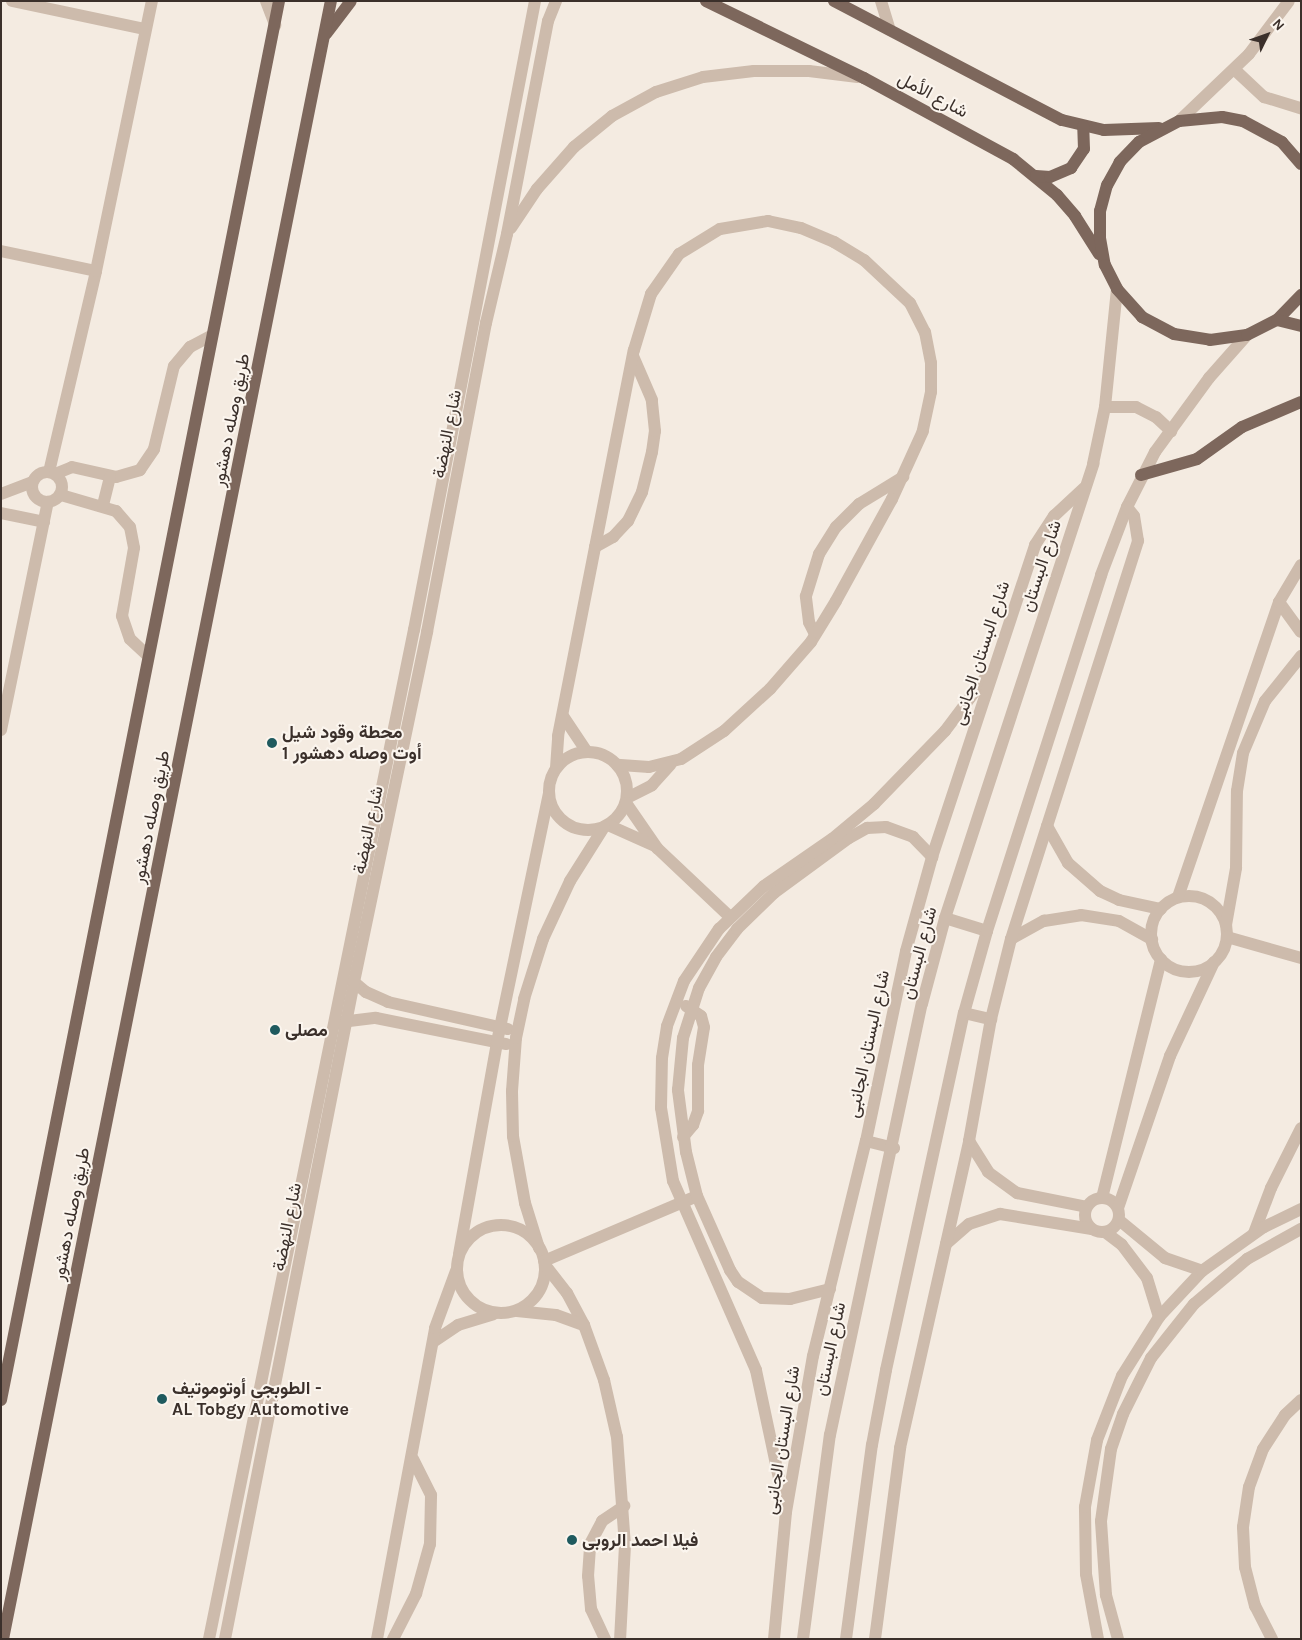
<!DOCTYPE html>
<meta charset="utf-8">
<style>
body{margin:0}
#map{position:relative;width:1302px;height:1640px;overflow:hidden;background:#f4ebe1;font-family:Karla,Vazirmatn,sans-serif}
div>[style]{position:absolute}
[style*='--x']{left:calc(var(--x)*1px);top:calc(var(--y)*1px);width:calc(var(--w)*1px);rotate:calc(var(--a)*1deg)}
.minor>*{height:12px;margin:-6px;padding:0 6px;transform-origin:6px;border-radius:6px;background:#cdbbac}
.minor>.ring{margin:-6px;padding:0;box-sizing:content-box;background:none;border:12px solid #cdbbac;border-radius:50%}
.major>*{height:12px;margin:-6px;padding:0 6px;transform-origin:6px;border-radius:6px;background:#7d675c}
.dots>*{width:14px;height:14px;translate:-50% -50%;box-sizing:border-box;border:2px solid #fbf5ee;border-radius:50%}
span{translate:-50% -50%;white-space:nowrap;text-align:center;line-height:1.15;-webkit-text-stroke:4px #fbf5ee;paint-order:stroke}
.street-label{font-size:18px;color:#3b302b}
.poi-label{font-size:18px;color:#3b302b;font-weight:700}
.left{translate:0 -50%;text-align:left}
.frame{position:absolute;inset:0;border:2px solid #3b302b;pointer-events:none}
.north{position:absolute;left:1242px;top:10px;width:50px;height:50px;-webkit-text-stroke:4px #fbf5ee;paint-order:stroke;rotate:48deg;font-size:14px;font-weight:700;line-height:20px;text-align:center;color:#3b302b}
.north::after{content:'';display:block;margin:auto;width:18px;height:22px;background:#3b302b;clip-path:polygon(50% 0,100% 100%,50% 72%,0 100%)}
</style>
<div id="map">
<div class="minor">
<div style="--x:12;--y:1;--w:136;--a:11.9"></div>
<div style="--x:266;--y:1;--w:26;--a:69"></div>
<div style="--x:881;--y:1;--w:30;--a:73"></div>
<div style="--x:1235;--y:70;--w:40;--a:43"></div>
<div style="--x:1264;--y:97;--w:39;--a:17"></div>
<div style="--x:1179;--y:121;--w:97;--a:-43.7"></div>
<div style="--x:1249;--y:54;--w:66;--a:-53"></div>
<div style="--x:511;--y:228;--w:47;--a:-56.3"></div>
<div style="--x:537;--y:189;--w:56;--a:-48.6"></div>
<div style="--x:574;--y:147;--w:49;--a:-39.2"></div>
<div style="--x:612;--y:116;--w:50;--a:-28.6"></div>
<div style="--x:656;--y:92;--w:49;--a:-17.7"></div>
<div style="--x:703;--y:77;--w:51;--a:-6.7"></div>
<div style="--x:754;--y:71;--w:55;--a:0"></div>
<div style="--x:809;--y:71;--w:49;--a:7"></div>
<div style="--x:1;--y:251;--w:97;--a:11.9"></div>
<div style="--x:1105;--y:407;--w:31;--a:0"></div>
<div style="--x:1136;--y:407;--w:22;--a:27"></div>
<div style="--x:1156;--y:417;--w:21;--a:43"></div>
<div style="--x:49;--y:472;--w:206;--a:-76.8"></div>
<div style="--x:96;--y:271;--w:276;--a:-78.3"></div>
<div class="ring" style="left:32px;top:472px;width:18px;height:18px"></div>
<div style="--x:55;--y:474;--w:18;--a:-22"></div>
<div style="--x:72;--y:467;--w:45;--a:12.8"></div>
<div style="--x:116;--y:477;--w:25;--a:-16"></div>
<div style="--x:140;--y:470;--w:25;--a:-56"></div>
<div style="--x:154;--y:449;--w:85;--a:-76.5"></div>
<div style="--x:174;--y:366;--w:25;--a:-50"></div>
<div style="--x:190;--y:347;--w:24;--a:-28"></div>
<div style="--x:1;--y:494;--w:34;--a:-21"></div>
<div style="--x:61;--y:495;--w:57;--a:16.2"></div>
<div style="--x:116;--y:511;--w:21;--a:49"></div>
<div style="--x:130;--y:527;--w:21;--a:79"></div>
<div style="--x:134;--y:548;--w:69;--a:100"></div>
<div style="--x:122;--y:616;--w:24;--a:71"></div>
<div style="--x:130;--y:639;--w:25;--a:43"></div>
<div style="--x:103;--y:505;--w:29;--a:-76"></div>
<div style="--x:1;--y:513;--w:44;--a:11.8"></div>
<div style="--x:595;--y:547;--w:21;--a:-29"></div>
<div style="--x:613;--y:537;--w:22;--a:-47"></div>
<div style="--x:628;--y:521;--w:32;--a:-64"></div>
<div style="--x:642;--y:492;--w:41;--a:-76"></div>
<div style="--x:652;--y:452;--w:21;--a:-82"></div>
<div style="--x:655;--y:431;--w:31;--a:-96"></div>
<div style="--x:652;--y:400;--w:48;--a:-113.4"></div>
<div style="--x:1279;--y:602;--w:37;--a:54"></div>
<div style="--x:815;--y:634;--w:13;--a:-117"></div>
<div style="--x:809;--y:622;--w:26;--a:-97"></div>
<div style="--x:806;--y:596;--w:44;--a:-72.8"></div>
<div style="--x:819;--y:554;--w:32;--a:-58"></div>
<div style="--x:836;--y:527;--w:33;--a:-45"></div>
<div style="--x:859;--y:504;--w:52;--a:-31.5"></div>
<div style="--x:563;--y:716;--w:43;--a:56.3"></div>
<div style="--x:1;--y:730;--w:233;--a:-78.4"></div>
<div class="ring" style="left:549px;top:752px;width:66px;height:66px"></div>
<div style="--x:556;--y:768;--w:32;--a:-86"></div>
<div style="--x:558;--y:736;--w:393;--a:-78.9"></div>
<div style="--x:634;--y:350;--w:59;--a:-73.1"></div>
<div style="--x:651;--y:294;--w:49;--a:-55"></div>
<div style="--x:679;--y:254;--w:48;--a:-31.4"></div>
<div style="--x:720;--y:229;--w:49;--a:-9.5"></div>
<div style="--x:768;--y:221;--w:34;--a:12"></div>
<div style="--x:801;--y:228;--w:36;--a:23"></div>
<div style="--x:834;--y:242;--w:35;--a:31"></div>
<div style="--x:864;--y:260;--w:63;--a:43.1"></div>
<div style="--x:910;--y:303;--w:33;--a:63"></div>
<div style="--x:925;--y:332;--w:32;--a:79"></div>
<div style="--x:931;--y:363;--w:29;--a:90"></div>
<div style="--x:931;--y:392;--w:40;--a:102"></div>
<div style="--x:923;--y:431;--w:75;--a:114.5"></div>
<div style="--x:892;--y:499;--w:116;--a:118.8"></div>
<div style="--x:836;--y:601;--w:48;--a:121.4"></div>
<div style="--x:811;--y:642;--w:62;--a:131.1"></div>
<div style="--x:770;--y:689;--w:62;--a:137.6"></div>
<div style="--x:724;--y:731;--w:51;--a:146.9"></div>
<div style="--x:681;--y:759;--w:33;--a:166"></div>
<div style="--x:649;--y:767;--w:32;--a:-176"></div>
<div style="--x:627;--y:798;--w:28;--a:-27"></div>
<div style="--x:652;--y:785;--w:28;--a:-48"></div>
<div style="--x:626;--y:803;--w:55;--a:55.4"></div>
<div style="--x:657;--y:848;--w:100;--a:43.4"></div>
<div style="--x:608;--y:825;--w:49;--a:24"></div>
<div style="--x:1047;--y:826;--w:43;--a:60.4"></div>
<div style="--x:1068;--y:863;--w:43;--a:41.2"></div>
<div style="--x:1100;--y:891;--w:21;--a:25"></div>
<div style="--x:1119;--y:900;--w:43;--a:12.1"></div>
<div class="ring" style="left:1151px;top:896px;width:64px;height:64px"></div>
<div style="--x:1178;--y:897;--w:312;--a:-71.1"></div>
<div style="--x:1279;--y:602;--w:43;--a:-59.3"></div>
<div style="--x:945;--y:918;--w:44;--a:17.2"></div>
<div style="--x:1226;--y:925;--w:58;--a:-80"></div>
<div style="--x:1236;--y:868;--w:77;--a:-89.3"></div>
<div style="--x:1237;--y:791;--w:38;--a:-81"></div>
<div style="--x:1243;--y:753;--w:56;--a:-67.1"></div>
<div style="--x:1265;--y:701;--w:58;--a:-51.3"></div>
<div style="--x:1227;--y:937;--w:77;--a:15.8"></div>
<div style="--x:1011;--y:939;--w:38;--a:-29"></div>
<div style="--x:1044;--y:921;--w:37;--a:-9"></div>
<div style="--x:1081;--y:915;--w:38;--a:9"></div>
<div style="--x:1119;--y:921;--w:38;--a:29"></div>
<div style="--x:354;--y:982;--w:16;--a:40"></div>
<div style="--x:366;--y:992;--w:24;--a:24"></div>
<div style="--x:388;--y:1002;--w:123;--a:12.7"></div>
<div style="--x:964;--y:1013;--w:28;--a:13"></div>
<div style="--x:341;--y:1022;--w:35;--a:-7"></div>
<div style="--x:376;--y:1018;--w:133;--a:11.3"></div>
<div style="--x:683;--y:1137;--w:16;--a:-50"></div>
<div style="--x:693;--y:1125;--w:15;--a:-70"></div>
<div style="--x:698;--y:1111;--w:46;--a:-90"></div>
<div style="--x:698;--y:1065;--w:38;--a:-81"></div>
<div style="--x:704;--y:1027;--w:11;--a:-105"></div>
<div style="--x:701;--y:1016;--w:18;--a:-146"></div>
<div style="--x:866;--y:1141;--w:29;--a:14"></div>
<div style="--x:969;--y:1141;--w:36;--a:58"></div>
<div style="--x:988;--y:1172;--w:36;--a:36"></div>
<div style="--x:1017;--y:1193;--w:71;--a:11.3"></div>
<div class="ring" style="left:1085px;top:1198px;width:22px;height:22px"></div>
<div style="--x:1102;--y:1198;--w:246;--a:-76.1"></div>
<div style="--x:1118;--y:1208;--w:161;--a:-71.1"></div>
<div style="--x:1170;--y:1056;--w:104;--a:-64.9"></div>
<div style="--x:1119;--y:1220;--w:60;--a:39.6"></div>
<div style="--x:1165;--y:1258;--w:39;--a:19"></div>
<div class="ring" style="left:457px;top:1225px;width:76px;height:76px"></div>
<div style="--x:1105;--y:1232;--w:21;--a:37"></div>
<div style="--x:1122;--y:1245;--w:41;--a:52.9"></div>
<div style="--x:1147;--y:1278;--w:41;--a:72.9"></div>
<div style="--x:1254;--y:1233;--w:48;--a:-69.3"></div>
<div style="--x:1271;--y:1188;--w:67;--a:-63.4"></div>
<div style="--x:946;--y:1244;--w:30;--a:-41"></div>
<div style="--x:969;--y:1224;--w:33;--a:-18"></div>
<div style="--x:1000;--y:1214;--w:93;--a:9.3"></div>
<div style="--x:539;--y:1248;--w:47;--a:-107.3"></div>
<div style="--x:525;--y:1203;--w:68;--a:-100.2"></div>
<div style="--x:513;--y:1136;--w:45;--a:-91.3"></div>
<div style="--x:512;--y:1091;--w:53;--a:-85.7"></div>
<div style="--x:516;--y:1038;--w:40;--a:-78"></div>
<div style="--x:524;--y:999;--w:63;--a:-72.4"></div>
<div style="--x:543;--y:939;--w:64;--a:-65"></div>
<div style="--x:570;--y:881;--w:64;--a:-57.8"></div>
<div style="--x:459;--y:1254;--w:215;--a:-79.8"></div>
<div style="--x:497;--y:1042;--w:254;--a:-78.2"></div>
<div style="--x:544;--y:1261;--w:166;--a:-23"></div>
<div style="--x:545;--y:1265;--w:36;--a:52"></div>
<div style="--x:567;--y:1293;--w:36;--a:62"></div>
<div style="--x:584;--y:1325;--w:59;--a:70"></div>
<div style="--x:604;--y:1380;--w:58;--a:77.2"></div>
<div style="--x:617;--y:1437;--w:108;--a:85.8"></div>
<div style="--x:625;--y:1545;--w:94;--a:93"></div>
<div style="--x:830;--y:1289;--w:41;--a:166"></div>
<div style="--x:790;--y:1299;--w:28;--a:-178"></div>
<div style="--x:762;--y:1298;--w:29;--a:-146"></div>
<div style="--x:738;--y:1282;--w:14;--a:-124"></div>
<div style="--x:730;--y:1270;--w:81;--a:-114"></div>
<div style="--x:697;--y:1196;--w:45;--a:-104"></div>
<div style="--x:686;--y:1152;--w:63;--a:-97.4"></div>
<div style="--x:678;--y:1090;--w:52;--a:-84.5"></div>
<div style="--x:683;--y:1038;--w:52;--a:-72.3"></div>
<div style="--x:699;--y:988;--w:35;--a:-61"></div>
<div style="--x:716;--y:957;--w:35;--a:-53"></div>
<div style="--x:737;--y:929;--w:52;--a:-44.2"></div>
<div style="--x:774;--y:893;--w:93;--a:-36.3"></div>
<div style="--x:849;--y:838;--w:21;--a:-29"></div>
<div style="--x:867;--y:828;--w:19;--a:-3"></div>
<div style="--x:886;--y:827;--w:29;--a:20"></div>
<div style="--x:913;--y:837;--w:28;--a:46"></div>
<div style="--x:517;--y:1311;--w:39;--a:6"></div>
<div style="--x:556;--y:1315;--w:30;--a:20"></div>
<div style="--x:433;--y:1342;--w:30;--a:-34"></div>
<div style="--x:458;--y:1325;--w:37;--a:-17"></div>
<div style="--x:784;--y:1502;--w:135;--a:-102"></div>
<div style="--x:756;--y:1370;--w:206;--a:-113.7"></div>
<div style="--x:673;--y:1181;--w:74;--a:-99.3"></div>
<div style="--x:661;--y:1108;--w:50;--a:-88.9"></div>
<div style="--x:662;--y:1058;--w:32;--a:-81"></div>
<div style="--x:667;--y:1026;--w:48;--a:-69.3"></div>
<div style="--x:684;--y:981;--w:63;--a:-56.1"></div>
<div style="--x:719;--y:929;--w:62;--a:-43.7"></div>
<div style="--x:764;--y:886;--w:83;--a:-34.7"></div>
<div style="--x:832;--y:839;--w:55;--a:-39.8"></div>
<div style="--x:874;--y:804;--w:102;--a:-45.8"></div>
<div style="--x:945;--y:731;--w:71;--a:-53"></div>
<div style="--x:209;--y:1639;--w:1030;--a:-78.52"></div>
<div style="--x:414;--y:630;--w:641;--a:-79.11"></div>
<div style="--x:225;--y:1639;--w:670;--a:-78.89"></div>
<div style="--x:354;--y:982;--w:358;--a:-78.2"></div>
<div style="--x:427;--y:632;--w:315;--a:-79.2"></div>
<div style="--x:486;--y:323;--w:91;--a:-76.7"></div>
<div style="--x:507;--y:234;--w:217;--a:-79.1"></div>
<div style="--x:548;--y:21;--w:22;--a:-68"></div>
<div style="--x:377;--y:1639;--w:316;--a:-79.4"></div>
<div style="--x:435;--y:1328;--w:61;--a:-69.8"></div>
<div style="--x:393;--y:1639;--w:51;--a:-62.9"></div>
<div style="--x:416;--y:1594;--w:52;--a:-74.4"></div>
<div style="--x:430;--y:1544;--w:49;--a:-88.8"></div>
<div style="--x:431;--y:1495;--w:40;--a:-116.6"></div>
<div style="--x:605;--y:1639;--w:33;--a:-115"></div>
<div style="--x:591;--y:1609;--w:33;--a:-95"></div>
<div style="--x:588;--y:1576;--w:32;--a:-86"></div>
<div style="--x:590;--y:1544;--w:26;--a:-62"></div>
<div style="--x:602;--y:1521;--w:27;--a:-34"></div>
<div style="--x:774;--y:1639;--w:128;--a:-84.6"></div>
<div style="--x:786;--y:1512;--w:158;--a:-80.2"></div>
<div style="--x:813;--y:1356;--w:221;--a:-76.2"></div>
<div style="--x:866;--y:1141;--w:194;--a:-78.1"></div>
<div style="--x:906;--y:951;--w:98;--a:-74.5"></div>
<div style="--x:932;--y:857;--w:329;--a:-71.7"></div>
<div style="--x:1035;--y:545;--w:35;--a:-57"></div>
<div style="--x:1054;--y:516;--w:41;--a:-43"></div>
<div style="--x:803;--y:1639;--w:206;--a:-82.5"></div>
<div style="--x:830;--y:1435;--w:441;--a:-78"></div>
<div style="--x:922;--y:1004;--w:89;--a:-75"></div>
<div style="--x:945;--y:918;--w:478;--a:-71.9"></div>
<div style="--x:1093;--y:464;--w:58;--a:-78.1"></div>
<div style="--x:1105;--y:407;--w:119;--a:-84.2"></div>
<div style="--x:846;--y:1639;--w:196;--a:-82.4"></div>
<div style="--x:872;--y:1445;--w:76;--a:-79.4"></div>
<div style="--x:886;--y:1370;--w:365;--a:-77.7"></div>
<div style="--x:964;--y:1013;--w:85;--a:-74.3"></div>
<div style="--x:987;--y:931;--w:374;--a:-72.2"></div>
<div style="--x:1101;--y:575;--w:73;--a:-69.1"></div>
<div style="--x:1127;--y:507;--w:62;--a:-63"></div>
<div style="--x:1155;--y:452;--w:92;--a:-53.9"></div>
<div style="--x:1209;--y:378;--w:57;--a:-48.5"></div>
<div style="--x:875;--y:1639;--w:193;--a:-82.5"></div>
<div style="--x:900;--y:1448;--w:315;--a:-77.3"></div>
<div style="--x:969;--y:1141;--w:124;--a:-79.8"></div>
<div style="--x:991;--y:1019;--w:82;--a:-76"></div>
<div style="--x:1011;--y:939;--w:418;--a:-72.3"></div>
<div style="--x:1138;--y:541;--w:25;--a:-99"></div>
<div style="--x:1134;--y:516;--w:11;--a:-128"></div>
<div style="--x:1098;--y:1639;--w:66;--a:-100.5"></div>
<div style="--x:1086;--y:1574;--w:67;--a:-90.9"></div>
<div style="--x:1085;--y:1507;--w:68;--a:-79.8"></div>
<div style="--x:1097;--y:1440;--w:69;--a:-68.7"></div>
<div style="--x:1122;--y:1376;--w:70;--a:-57.9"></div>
<div style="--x:1159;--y:1317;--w:63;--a:-46.9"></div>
<div style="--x:1202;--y:1271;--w:76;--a:-35.4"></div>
<div style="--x:1264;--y:1227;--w:41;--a:-25.9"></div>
<div style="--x:1118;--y:1639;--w:46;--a:-105.3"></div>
<div style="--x:1106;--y:1595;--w:74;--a:-93.9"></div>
<div style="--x:1101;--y:1521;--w:73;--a:-82.1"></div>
<div style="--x:1111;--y:1449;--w:37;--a:-71"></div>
<div style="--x:1123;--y:1414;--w:63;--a:-63.4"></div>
<div style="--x:1151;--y:1358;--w:69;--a:-51.5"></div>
<div style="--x:1194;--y:1304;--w:70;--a:-40.3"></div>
<div style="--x:1247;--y:1259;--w:62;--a:-29.1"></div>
<div style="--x:1272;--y:1639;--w:37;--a:-117"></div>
<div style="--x:1255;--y:1606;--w:40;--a:-104.4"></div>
<div style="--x:1245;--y:1567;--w:40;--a:-92.9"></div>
<div style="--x:1243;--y:1527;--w:40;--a:-81.5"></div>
<div style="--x:1249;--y:1487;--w:40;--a:-69.8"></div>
<div style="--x:1263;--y:1449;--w:40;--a:-57.1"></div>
<div style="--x:1285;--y:1415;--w:22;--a:-43"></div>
</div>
<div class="major">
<div style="--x:706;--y:1;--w:176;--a:26"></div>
<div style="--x:864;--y:78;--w:170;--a:28.5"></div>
<div style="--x:1013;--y:159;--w:57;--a:39.3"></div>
<div style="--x:1057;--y:195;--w:28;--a:49"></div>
<div style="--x:1075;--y:216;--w:45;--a:57.7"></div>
<div style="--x:834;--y:1;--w:257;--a:27.6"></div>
<div style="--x:1062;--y:120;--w:43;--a:13.4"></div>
<div style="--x:1104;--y:130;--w:55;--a:-2.1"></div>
<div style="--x:326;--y:34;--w:41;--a:-52.9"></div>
<div style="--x:1301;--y:164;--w:29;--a:-131"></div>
<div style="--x:1282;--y:142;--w:44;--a:-151.7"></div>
<div style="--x:1243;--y:121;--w:21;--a:-169"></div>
<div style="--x:1222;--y:117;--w:43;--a:174.7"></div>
<div style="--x:1179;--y:121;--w:45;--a:152.3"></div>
<div style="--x:1139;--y:142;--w:28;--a:134"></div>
<div style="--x:1120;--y:162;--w:26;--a:119"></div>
<div style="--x:1107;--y:185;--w:27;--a:105"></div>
<div style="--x:1100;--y:211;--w:27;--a:90"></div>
<div style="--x:1100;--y:238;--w:27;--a:80"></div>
<div style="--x:1105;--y:265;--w:27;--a:63"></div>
<div style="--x:1117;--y:289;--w:38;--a:48"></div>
<div style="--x:1142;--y:317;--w:36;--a:28"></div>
<div style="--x:1174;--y:334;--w:36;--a:9"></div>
<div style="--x:1210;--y:340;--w:37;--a:-8"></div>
<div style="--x:1247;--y:335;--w:34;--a:-27"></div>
<div style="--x:1277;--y:320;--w:35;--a:-46"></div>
<div style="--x:1036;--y:176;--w:14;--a:4"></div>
<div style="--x:1050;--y:177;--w:23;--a:-23"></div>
<div style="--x:1071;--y:168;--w:23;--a:-56"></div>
<div style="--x:1084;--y:149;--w:23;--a:-92"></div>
<div style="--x:1277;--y:320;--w:25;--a:14"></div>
<div style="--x:1141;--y:475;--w:58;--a:-15.9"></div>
<div style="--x:1197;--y:459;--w:55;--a:-35.4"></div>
<div style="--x:1242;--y:427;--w:64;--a:-23"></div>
<div style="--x:1;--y:1400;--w:1426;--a:-78.76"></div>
<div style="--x:3;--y:1639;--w:1671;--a:-78.68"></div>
</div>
<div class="dots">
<div style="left:272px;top:743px;background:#1f5a5e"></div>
<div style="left:275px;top:1030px;background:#1f5a5e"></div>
<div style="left:162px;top:1399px;background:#1f5a5e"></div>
<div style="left:572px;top:1540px;background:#1f5a5e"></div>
</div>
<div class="street-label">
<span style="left:933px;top:95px;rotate:28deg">شارع الأمل</span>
<span style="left:231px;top:420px;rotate:-79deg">طريق وصله دهشور</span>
<span style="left:447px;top:434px;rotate:-79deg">شارع النهضة</span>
<span style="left:1041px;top:566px;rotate:-72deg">شارع البستان</span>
<span style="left:981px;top:653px;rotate:-72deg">شارع البستان الجانبى</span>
<span style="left:151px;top:817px;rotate:-79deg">طريق وصله دهشور</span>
<span style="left:368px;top:830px;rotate:-78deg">شارع النهضة</span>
<span style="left:919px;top:953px;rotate:-75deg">شارع البستان</span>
<span style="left:868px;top:1044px;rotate:-78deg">شارع البستان الجانبى</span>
<span style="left:71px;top:1214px;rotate:-79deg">طريق وصله دهشور</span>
<span style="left:287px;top:1227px;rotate:-79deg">شارع النهضة</span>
<span style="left:830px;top:1349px;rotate:-78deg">شارع البستان</span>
<span style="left:782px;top:1440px;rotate:-81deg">شارع البستان الجانبى</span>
</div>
<div class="poi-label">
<span class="left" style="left:282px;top:743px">محطة وقود شيل<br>أوت وصله دهشور 1</span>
<span class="left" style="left:285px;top:1030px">مصلى</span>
<span class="left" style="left:172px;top:1399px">الطوبجى أوتوموتيف -<br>AL Tobgy Automotive</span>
<span class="left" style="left:582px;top:1540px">فيلا احمد الروبى</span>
</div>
<div class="frame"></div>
<div class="north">N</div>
</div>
